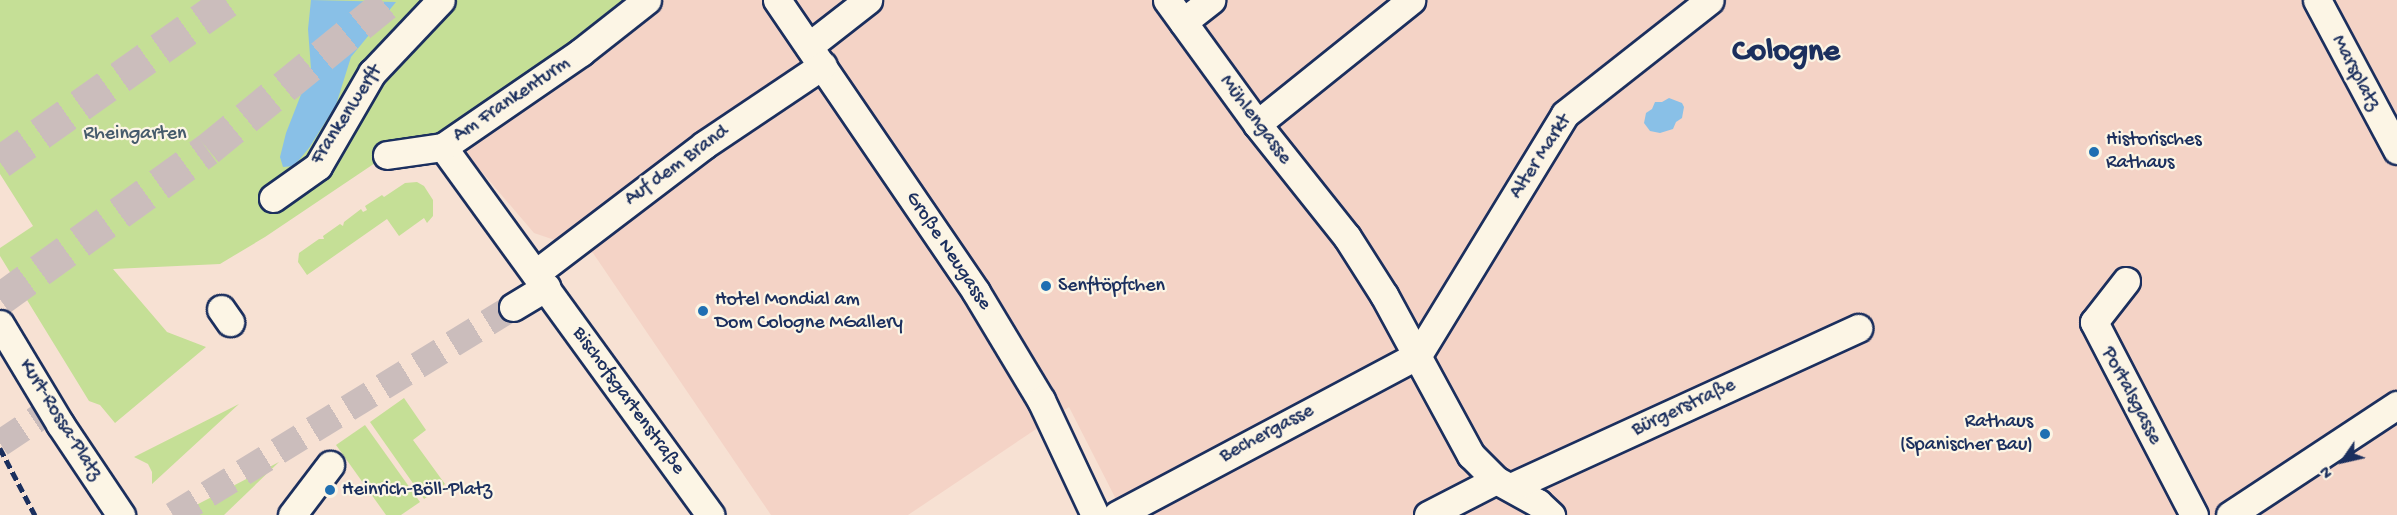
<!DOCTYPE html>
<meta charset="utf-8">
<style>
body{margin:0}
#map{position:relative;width:2397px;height:515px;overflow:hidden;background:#f7e1d3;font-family:"Gochi Hand",sans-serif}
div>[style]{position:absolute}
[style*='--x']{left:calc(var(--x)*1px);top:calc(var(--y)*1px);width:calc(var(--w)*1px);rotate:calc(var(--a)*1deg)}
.built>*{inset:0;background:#f4d3c6}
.green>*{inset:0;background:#c5df96}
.water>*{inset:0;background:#89c0e7}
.street-tunnel>*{height:27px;margin-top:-13.5px;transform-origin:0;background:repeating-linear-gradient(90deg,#cbbdbc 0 27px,transparent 0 41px)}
.primary-tunnel>*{height:33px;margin-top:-16.5px;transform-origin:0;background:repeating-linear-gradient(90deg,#cbbdbc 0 33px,transparent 0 49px)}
.roads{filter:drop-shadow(2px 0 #1b2f5e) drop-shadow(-2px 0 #1b2f5e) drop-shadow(0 2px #1b2f5e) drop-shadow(0 -2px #1b2f5e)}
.street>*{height:27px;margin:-13.5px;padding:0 13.5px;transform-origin:13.5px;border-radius:13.5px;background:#fcf5e5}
.rail>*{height:4.5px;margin-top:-2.25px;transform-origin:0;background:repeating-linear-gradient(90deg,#1b2f5e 0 9px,transparent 0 13.5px)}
.dots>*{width:16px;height:16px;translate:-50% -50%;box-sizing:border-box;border:3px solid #fcf5e5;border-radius:50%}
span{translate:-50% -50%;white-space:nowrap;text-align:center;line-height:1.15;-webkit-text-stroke:4.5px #fcf5e5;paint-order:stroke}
.street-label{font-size:20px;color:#1b2f5e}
.park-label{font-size:20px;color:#465b6c}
.poi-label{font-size:20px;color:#1b2f5e}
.left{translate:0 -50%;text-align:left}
.right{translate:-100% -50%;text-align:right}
.town-label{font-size:32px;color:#1b2f5e;font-weight:700}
.north{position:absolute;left:2313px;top:431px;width:60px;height:60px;-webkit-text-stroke:4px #fcf5e5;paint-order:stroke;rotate:236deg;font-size:16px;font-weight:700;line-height:24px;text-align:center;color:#1b2f5e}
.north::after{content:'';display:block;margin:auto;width:21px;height:27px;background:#1b2f5e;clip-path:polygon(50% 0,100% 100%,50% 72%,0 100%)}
</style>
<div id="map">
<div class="built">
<div style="clip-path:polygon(650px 0,2397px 0,2397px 515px,1124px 515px,1069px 407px,908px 515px,771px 515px,593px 253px,534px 233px,464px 151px)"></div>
</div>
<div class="green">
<div style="clip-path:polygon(0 0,647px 0,443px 147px,387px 155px,265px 237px,220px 264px,113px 269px,167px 332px,206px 347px,115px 423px,100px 405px,89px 401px,0 256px,0 248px,33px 226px,0 174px)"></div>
<div style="clip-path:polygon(417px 182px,424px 186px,433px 200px,433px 216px,427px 223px,424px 218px,399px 236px,387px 219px,307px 275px,298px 262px,299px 253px,319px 239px,324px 239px,323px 236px,340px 224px,343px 226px,344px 222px,361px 209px,363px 212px,367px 210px,365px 206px,382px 195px,384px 197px,405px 183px)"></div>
<div style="clip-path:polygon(404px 398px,426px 430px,413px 440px,445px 484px,424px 499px,370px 422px)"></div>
<div style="clip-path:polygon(239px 404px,152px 484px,152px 472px,148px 464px,134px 457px)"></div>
<div style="clip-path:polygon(365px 425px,420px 502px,401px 515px,386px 515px,336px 445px)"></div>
<div style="clip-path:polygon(279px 462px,224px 515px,177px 515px)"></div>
</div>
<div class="water">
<div style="clip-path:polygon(311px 0,396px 2px,351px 57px,336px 105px,309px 148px,294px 166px,283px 167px,280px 157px,286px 133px,311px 69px,308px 29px)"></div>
<div style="clip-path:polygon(1669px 98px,1682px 103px,1684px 107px,1682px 118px,1676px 122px,1673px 129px,1660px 133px,1650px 131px,1644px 123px,1646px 113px,1652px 109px,1655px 102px,1662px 102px)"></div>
</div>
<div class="street-tunnel">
<div style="--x:0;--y:443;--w:69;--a:-33.7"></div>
<div style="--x:173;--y:515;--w:399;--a:-31.5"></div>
</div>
<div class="primary-tunnel">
<div style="--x:0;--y:162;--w:281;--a:-35.3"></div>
<div style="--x:0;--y:299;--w:256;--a:-35.8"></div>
<div style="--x:208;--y:149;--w:235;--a:-39.3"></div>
</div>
<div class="roads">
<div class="street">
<div style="--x:777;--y:0;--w:353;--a:55.7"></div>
<div style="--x:976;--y:292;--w:126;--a:59"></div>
<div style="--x:1041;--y:400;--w:127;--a:64.8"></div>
<div style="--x:1167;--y:0;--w:153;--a:54"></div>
<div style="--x:1257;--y:124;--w:144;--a:51.5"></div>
<div style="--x:1347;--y:237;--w:69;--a:57.5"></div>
<div style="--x:1384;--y:295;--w:182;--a:61.5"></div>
<div style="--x:1471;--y:455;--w:35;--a:45"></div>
<div style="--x:1496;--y:480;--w:48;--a:28.7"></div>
<div style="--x:1538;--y:503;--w:18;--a:43"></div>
<div style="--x:2317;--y:0;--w:170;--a:61.9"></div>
<div style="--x:1183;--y:22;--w:36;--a:-38"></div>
<div style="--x:809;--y:46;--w:75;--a:-37.9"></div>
<div style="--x:1257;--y:124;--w:198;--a:-38.8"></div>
<div style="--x:443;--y:147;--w:455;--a:54"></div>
<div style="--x:387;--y:155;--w:57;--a:-8.1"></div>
<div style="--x:443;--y:147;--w:168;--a:-34.5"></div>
<div style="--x:581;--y:52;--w:84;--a:-38.2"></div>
<div style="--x:273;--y:198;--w:55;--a:-35.4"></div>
<div style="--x:318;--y:166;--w:108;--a:-59.9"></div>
<div style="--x:372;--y:73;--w:100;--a:-46.6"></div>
<div style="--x:536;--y:273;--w:211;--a:-37.3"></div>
<div style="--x:704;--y:145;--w:143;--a:-33.9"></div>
<div style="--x:2126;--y:281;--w:52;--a:128"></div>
<div style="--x:2094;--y:322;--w:217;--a:62.6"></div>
<div style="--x:513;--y:307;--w:39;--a:-31"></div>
<div style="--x:221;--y:309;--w:16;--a:55"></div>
<div style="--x:0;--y:324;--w:117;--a:59"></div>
<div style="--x:60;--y:424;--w:110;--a:56.2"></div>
<div style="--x:1418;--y:355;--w:282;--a:-58.6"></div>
<div style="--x:1565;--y:114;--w:184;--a:-38.2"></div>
<div style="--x:1511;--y:487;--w:382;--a:-24.6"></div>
<div style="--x:292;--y:515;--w:63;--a:-52.8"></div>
<div style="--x:1117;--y:515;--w:341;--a:-28"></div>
<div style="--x:1428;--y:515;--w:76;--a:-27.2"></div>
<div style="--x:2230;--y:515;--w:200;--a:-33.4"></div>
</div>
</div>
<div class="rail">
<div style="--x:0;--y:448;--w:76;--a:62.4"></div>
</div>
<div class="dots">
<div style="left:2094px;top:152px;background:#1f6fb2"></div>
<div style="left:1046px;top:286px;background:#1f6fb2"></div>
<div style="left:703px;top:311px;background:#1f6fb2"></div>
<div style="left:2045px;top:434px;background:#1f6fb2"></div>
<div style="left:330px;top:490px;background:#1f6fb2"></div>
</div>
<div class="street-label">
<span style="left:2355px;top:73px;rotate:62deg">Marsplatz</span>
<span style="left:512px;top:100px;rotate:-34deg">Am Frankenturm</span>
<span style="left:347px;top:115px;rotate:-57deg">Frankenwerft</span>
<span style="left:1255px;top:120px;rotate:53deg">Mühlengasse</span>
<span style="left:1541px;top:157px;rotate:-57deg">Alter Markt</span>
<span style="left:677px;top:166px;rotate:-36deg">Auf dem Brand</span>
<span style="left:948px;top:251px;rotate:56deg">Große Neugasse</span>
<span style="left:2131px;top:396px;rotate:62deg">Portalsgasse</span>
<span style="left:628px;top:401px;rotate:54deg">Bischofsgartenstraße</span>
<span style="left:1684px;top:408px;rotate:-25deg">Bürgerstraße</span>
<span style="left:60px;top:420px;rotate:58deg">Kurt-Rossa-Platz</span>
<span style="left:1267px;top:434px;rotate:-28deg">Bechergasse</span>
</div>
<div class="park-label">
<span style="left:135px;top:134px">Rheingarten</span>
</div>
<div class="poi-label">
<span class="left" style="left:2106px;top:152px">Historisches<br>Rathaus</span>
<span class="left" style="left:1058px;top:286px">Senftöpfchen</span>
<span class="left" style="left:715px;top:312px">Hotel Mondial am<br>Dom Cologne MGallery</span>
<span class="right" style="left:2033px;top:434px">Rathaus<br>(Spanischer Bau)</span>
<span class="left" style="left:342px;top:490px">Heinrich-Böll-Platz</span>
</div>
<div class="town-label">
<span style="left:1786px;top:53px">Cologne</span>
</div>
<div class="north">N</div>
</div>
